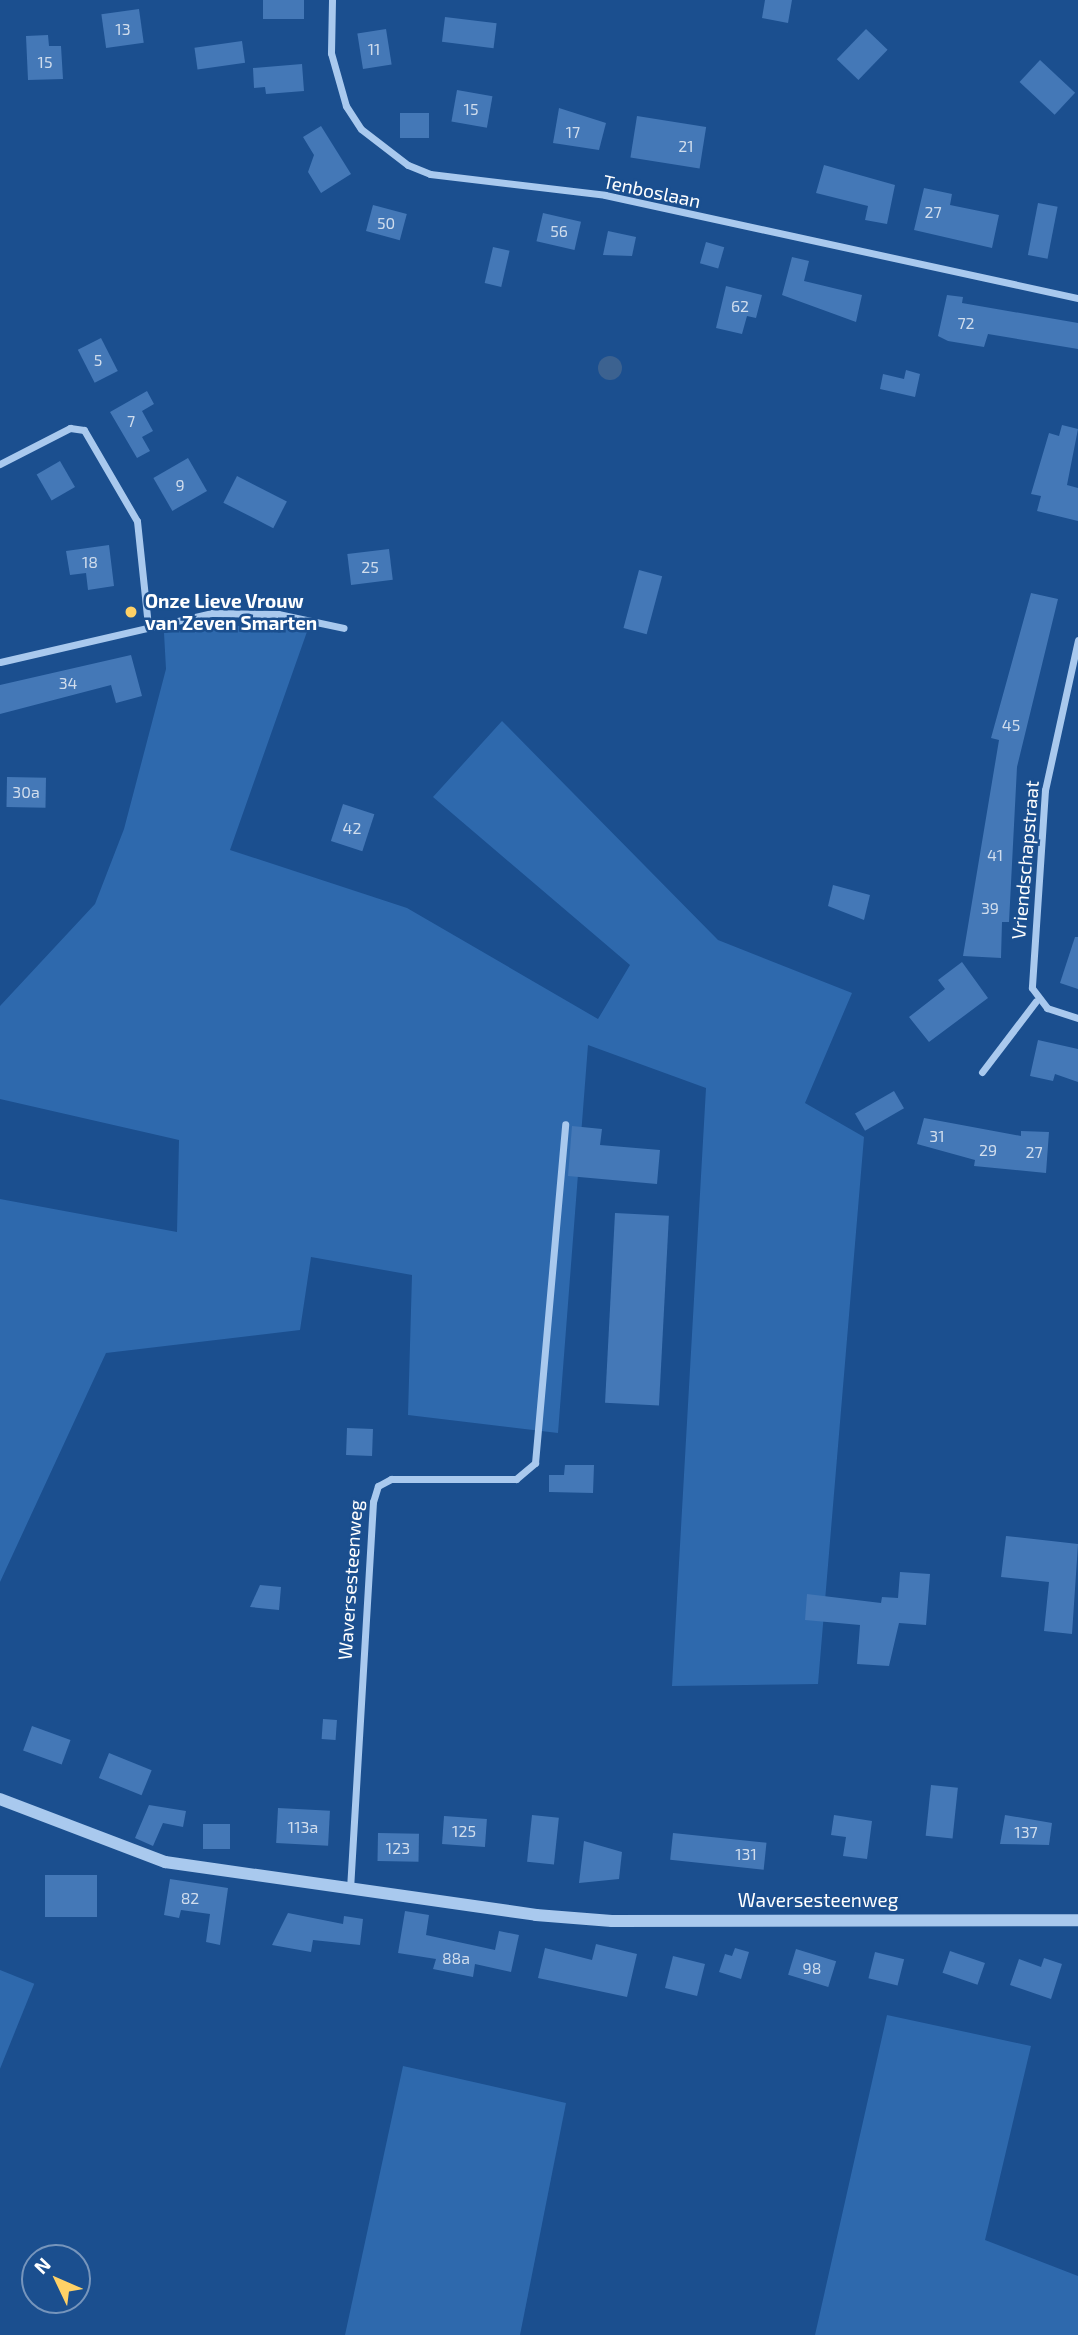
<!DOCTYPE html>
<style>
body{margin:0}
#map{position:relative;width:1078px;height:2335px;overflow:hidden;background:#1b4f8f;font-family:"Exo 2",sans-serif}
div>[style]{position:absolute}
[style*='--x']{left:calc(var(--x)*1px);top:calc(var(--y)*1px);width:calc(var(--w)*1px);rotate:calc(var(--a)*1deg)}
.green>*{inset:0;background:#2e69ad;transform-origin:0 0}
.water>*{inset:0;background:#3c6290}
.round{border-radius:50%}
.building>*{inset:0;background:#4478b7;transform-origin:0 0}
.minor>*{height:7px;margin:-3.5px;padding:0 3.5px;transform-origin:3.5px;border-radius:3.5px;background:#a9c9ee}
.tertiary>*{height:12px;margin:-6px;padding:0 6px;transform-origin:6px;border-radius:6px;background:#a9c9ee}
.dots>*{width:19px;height:19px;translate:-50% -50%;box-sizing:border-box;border:4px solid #1b4f8f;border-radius:50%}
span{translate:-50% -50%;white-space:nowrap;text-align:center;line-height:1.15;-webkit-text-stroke:5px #1b4f8f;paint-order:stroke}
.number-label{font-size:16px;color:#d0dded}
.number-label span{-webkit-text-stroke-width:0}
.street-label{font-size:19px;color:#fff}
.poi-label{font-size:19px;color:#fff;font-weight:700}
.left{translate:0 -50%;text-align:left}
.north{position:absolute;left:21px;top:2244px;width:70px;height:70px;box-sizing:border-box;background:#1b4f8f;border:2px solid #7695bc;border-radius:50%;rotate:314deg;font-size:19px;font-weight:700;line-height:28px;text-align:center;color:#fff}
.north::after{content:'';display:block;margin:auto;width:24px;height:32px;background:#ffd166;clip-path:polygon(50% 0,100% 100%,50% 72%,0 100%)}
</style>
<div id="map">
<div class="green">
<div style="clip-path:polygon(223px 626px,309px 626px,230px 850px,407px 908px,598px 1019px,630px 965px,433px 797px,502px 721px,718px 940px,852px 993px,805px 1103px,864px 1137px,818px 1684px,672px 1686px,706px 1088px,588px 1045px,558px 1433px,408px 1415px,412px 1275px,311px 1257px,300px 1330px,106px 1353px,0 1582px,0 1199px,177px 1232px,179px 1140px,0 1099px,0 1006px,95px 904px,124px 829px,166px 669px,164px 633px)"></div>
<div style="left:0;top:1970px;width:37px;height:365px;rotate:22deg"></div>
<div style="clip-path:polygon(887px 2015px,1031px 2046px,985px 2240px,1078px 2276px,1078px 2335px,815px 2335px)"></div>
<div style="clip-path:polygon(403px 2066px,566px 2103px,520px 2335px,345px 2335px)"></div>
</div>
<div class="water">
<div class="round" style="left:598px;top:356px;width:24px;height:24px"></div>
</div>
<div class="building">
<div style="left:263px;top:0;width:41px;height:19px"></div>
<div style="clip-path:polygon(765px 0,792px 0,788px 23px,762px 18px)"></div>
<div style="left:139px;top:9px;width:34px;height:38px;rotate:82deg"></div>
<div style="left:445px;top:17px;width:52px;height:25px;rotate:7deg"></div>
<div style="left:386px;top:29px;width:36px;height:29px;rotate:81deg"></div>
<div style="left:866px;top:29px;width:30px;height:42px;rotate:44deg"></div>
<div style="clip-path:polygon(48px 35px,49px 46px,61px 46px,63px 79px,28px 80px,26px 36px)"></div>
<div style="left:242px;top:41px;width:22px;height:48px;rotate:82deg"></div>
<div style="left:1040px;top:60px;width:48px;height:30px;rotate:43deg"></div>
<div style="clip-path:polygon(302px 64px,304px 91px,266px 94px,265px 87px,254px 88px,253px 68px)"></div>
<div style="left:457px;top:90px;width:36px;height:32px;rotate:10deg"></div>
<div style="clip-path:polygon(559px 108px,606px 123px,599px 150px,553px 143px)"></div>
<div style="left:400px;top:113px;width:29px;height:25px"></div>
<div style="left:637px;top:116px;width:70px;height:42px;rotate:9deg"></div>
<div style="clip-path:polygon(321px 126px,351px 174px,321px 193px,308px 172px,314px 155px,303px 137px)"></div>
<div style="clip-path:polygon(824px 165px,895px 185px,887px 224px,865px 220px,868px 206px,816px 193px)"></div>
<div style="clip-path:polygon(924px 188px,952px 194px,950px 205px,999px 215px,992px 248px,914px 230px)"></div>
<div style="left:1038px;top:203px;width:20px;height:53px;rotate:11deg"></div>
<div style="left:373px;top:205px;width:35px;height:27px;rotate:15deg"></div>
<div style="left:543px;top:213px;width:39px;height:29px;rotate:13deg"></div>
<div style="clip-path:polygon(608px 231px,636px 237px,632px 256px,603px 255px)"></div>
<div style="left:706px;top:242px;width:19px;height:22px;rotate:16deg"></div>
<div style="left:493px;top:247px;width:17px;height:37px;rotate:13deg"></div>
<div style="clip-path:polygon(792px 257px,809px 261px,804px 281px,862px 295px,856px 322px,782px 295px)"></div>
<div style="clip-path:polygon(726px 286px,762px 295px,756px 318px,747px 316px,742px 334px,716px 328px)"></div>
<div style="clip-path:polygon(947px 295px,963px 297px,962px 303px,1078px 323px,1078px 349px,988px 334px,984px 347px,948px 341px,938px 336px)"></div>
<div style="left:101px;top:338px;width:37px;height:26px;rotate:63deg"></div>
<div style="clip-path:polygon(906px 370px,920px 374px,915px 397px,880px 389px,883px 374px,904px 379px)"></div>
<div style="clip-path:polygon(147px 391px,154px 404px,142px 411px,153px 431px,142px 437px,150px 451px,137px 458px,110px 412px)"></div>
<div style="clip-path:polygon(1062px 425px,1078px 429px,1067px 485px,1078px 488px,1078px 521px,1037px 511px,1041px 496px,1031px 494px,1049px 433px,1059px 436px)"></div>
<div style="left:188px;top:458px;width:38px;height:40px;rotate:60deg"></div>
<div style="left:60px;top:461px;width:30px;height:27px;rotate:60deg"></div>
<div style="left:237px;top:476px;width:56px;height:30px;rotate:27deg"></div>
<div style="clip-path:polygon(109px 545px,114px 586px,88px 590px,86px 573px,70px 575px,66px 551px)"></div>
<div style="left:389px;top:549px;width:31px;height:42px;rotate:83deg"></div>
<div style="left:639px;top:570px;width:24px;height:60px;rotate:15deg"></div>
<div style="clip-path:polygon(1031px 593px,1058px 599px,1017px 767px,1009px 922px,1002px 922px,1001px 958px,963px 956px,999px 740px,991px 738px)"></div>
<div style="clip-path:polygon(131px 655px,142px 696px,116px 703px,111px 685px,0 714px,0 685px)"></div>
<div style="left:7px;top:777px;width:39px;height:30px;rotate:1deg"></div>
<div style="left:343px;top:804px;width:33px;height:39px;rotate:18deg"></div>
<div style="clip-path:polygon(833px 885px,870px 895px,864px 920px,828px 906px)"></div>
<div style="clip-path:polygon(1075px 937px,1078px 937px,1078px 989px,1060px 983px)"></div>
<div style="clip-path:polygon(962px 962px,988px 998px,929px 1042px,909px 1017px,945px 989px,938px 980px)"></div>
<div style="clip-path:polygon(1038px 1040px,1078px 1049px,1078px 1082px,1055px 1074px,1053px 1081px,1030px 1076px)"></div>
<div style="left:894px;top:1091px;width:20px;height:45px;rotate:60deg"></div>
<div style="clip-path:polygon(924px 1118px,1021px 1136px,1021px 1131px,1049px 1132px,1046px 1173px,974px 1166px,975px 1160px,917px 1144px)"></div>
<div style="clip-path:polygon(572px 1126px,602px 1129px,600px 1145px,660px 1150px,657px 1184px,568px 1176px)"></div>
<div style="left:615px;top:1213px;width:54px;height:190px;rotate:3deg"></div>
<div style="left:347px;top:1428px;width:26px;height:27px;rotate:2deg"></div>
<div style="clip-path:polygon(565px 1465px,594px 1465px,593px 1493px,549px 1492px,549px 1475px,564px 1475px)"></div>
<div style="clip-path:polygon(1006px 1536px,1078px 1544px,1072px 1634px,1044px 1631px,1049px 1582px,1001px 1577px)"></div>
<div style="clip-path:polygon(900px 1572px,930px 1574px,926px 1625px,899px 1623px,889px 1666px,857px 1664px,860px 1625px,805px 1620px,807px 1594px,881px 1603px,882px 1597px,898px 1598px)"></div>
<div style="clip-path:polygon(260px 1585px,281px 1587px,279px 1610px,250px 1607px)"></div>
<div style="left:323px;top:1719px;width:14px;height:20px;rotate:4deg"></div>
<div style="left:32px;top:1726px;width:41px;height:26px;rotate:20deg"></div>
<div style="left:109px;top:1753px;width:46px;height:27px;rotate:22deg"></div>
<div style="left:931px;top:1785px;width:27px;height:51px;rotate:6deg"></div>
<div style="clip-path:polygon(149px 1805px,186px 1811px,183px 1827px,163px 1823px,153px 1846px,135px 1838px)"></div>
<div style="left:278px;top:1808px;width:52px;height:35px;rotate:3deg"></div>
<div style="left:532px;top:1815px;width:27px;height:47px;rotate:6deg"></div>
<div style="clip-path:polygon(834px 1815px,872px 1821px,867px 1859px,843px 1856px,846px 1837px,831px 1835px)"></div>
<div style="clip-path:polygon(1005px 1815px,1052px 1823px,1049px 1845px,1000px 1844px)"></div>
<div style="left:444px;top:1816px;width:43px;height:28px;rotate:4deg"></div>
<div style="left:230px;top:1824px;width:25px;height:27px;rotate:90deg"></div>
<div style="left:378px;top:1833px;width:41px;height:28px;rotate:1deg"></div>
<div style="left:673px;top:1833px;width:94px;height:27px;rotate:6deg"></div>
<div style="clip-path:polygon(584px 1841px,622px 1852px,619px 1879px,579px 1883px)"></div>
<div style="left:45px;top:1875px;width:52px;height:42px"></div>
<div style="clip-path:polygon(170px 1879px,228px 1888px,220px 1945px,206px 1942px,210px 1914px,181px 1910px,179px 1918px,164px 1915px)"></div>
<div style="clip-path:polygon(405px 1911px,429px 1915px,426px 1935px,495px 1950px,499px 1931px,519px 1935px,511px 1972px,475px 1964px,473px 1977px,433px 1969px,436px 1959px,398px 1953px)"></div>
<div style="clip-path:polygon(288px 1913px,343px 1924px,344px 1916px,363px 1919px,360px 1945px,313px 1940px,311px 1952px,272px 1945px)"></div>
<div style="clip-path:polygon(596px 1944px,637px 1954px,627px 1997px,538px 1978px,545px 1948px,592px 1960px)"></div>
<div style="clip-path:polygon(735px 1948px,749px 1952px,741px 1979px,719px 1972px,725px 1954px,732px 1956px)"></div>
<div style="left:796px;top:1949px;width:42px;height:27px;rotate:17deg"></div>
<div style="left:950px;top:1951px;width:37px;height:23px;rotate:19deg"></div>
<div style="left:875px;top:1952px;width:30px;height:27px;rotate:14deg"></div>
<div style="left:673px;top:1956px;width:33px;height:33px;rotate:14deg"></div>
<div style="clip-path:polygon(1044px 1958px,1062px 1964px,1051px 1999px,1010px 1985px,1019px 1959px,1041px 1967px)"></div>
</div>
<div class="minor">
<div style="--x:332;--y:0;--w:53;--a:91.1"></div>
<div style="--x:331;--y:53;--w:55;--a:74.2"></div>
<div style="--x:346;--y:106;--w:27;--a:57"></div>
<div style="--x:361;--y:129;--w:59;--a:37.5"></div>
<div style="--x:408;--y:165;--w:24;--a:22"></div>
<div style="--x:430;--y:174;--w:176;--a:6.8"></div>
<div style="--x:605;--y:195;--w:484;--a:12.3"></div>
<div style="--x:0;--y:464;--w:79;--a:-27.2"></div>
<div style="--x:70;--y:428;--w:14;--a:8"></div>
<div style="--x:84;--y:430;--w:105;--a:59.8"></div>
<div style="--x:137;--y:521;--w:105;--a:84"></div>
<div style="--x:1078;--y:640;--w:154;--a:102.4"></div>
<div style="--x:1045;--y:790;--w:198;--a:93.8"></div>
<div style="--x:1032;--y:988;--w:25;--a:53"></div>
<div style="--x:1047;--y:1008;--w:33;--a:18"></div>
<div style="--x:0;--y:662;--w:218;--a:-13"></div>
<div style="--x:212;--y:613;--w:66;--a:0.9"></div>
<div style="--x:278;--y:614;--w:67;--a:12"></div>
<div style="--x:982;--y:1072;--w:89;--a:-52.7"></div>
<div style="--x:350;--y:1889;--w:388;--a:-86.6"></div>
<div style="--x:373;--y:1502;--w:17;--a:-73"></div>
<div style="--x:378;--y:1486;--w:15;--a:-28"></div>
<div style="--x:391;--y:1479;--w:125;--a:0"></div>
<div style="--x:516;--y:1479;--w:25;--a:-40"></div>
<div style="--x:535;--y:1463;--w:340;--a:-84.9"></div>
</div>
<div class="tertiary">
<div style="--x:0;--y:1799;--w:177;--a:20.9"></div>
<div style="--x:165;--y:1862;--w:375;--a:8.1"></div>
<div style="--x:536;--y:1915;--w:76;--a:4.5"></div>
<div style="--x:612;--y:1921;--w:466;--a:-0.1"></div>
</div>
<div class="dots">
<div style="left:131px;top:612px;background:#ffd166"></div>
</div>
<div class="number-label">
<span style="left:123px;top:29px">13</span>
<span style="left:374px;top:49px">11</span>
<span style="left:45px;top:62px">15</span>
<span style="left:471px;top:109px">15</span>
<span style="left:573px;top:132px">17</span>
<span style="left:686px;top:146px">21</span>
<span style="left:933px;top:212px">27</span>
<span style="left:386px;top:223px">50</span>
<span style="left:559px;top:231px">56</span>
<span style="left:740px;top:306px">62</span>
<span style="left:966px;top:323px">72</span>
<span style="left:98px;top:360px">5</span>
<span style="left:131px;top:421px">7</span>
<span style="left:180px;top:485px">9</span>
<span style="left:90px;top:562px">18</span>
<span style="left:370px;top:567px">25</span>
<span style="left:68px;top:683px">34</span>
<span style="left:1011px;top:725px">45</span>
<span style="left:26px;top:792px">30a</span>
<span style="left:352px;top:828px">42</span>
<span style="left:995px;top:855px">41</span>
<span style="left:990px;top:908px">39</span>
<span style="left:937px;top:1136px">31</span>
<span style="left:988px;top:1150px">29</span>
<span style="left:1034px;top:1152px">27</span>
<span style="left:303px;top:1827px">113a</span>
<span style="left:464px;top:1831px">125</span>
<span style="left:1026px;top:1832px">137</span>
<span style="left:398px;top:1848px">123</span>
<span style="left:746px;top:1854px">131</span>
<span style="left:190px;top:1898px">82</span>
<span style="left:456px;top:1958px">88a</span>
<span style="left:812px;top:1968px">98</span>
</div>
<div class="street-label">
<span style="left:652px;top:191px;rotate:12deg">Tenboslaan</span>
<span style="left:1025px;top:860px;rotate:-85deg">Vriendschapstraat</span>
<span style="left:350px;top:1580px;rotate:-86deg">Waversesteenweg</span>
<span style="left:818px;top:1900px">Waversesteenweg</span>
</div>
<div class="poi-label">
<span class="left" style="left:145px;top:612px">Onze Lieve Vrouw<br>van Zeven Smarten</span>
</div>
<div class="north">N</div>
</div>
